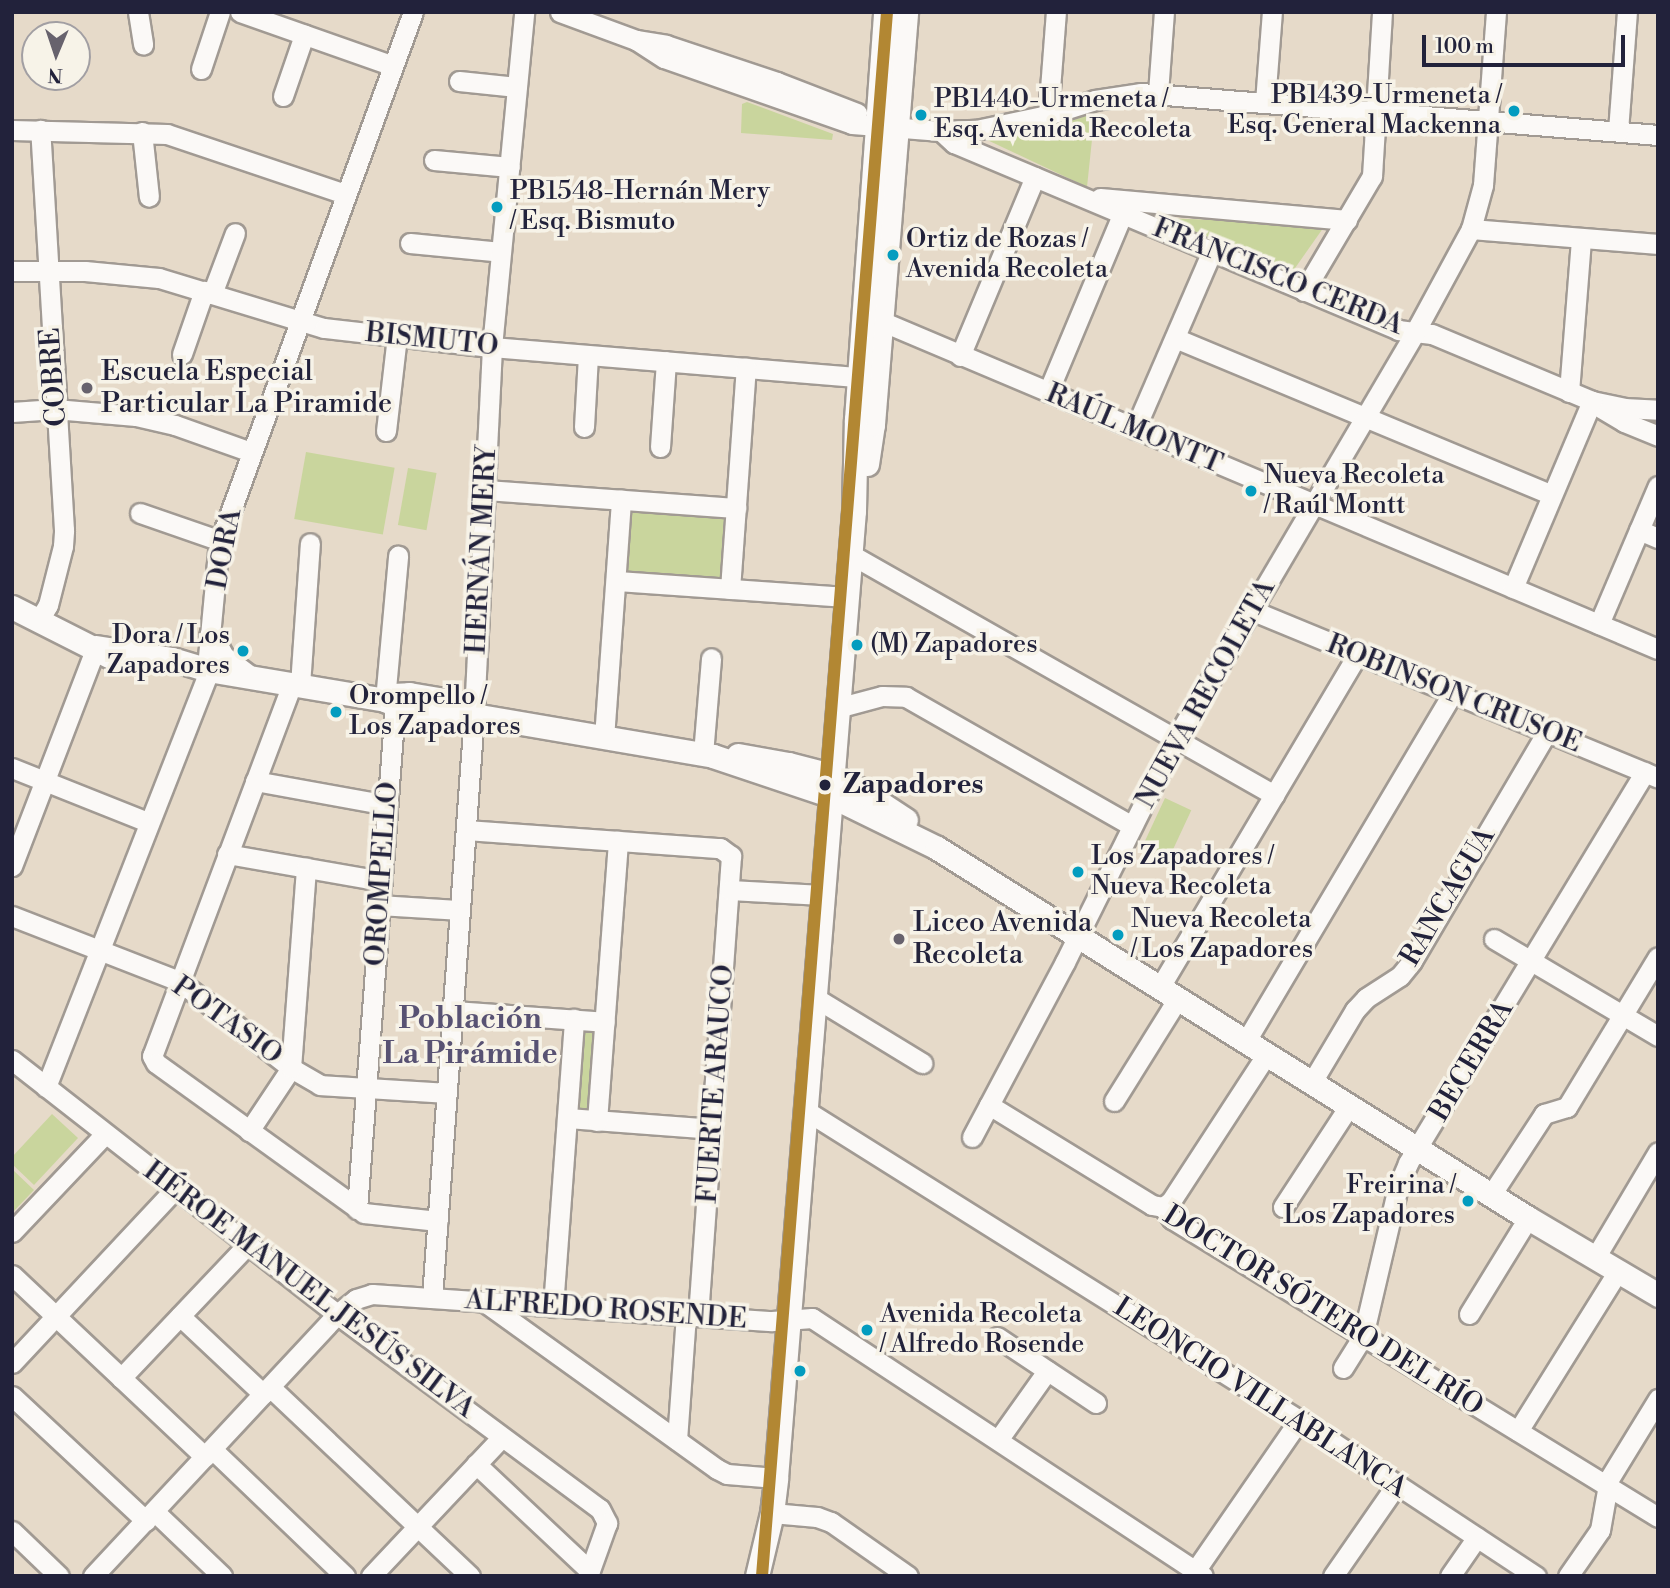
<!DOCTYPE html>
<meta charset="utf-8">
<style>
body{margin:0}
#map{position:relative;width:1670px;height:1588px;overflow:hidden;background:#e6dac9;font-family:"Libre Bodoni",serif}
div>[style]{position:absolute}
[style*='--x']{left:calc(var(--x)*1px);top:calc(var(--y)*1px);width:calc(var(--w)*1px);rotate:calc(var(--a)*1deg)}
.green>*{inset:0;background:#c9d59d;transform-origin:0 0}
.roads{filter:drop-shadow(2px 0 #a19a93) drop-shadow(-2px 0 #a19a93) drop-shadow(0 2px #a19a93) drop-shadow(0 -2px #a19a93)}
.minor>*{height:19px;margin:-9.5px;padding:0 9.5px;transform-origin:9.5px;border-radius:9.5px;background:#fbf9f7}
.major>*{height:23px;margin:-11.5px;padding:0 11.5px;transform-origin:11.5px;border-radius:11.5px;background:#fbf9f7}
.metro-1>*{height:12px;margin:-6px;padding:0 6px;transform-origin:6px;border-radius:6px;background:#b28733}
.dots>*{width:19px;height:19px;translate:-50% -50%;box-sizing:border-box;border:4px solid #f7f3e8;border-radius:50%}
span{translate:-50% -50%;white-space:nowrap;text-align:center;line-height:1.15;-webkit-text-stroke:7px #f7f3e8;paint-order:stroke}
.bus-label{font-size:26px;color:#22223b}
.right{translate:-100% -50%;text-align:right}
.left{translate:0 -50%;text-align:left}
.street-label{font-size:28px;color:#22223b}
.poi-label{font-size:28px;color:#22223b}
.stop-label{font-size:28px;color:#22223b;font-weight:700}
.neighbourhood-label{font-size:30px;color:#585273;font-weight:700}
.frame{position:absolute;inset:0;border:14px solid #22223b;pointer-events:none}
.north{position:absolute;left:21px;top:21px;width:70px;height:70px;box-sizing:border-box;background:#f7f3e8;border:2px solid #a29fa3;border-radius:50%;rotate:182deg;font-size:19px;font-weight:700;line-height:28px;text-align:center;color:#22223b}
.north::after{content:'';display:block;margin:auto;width:24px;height:32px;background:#67626d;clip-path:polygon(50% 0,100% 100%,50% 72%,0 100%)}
.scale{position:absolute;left:1422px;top:35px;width:203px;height:32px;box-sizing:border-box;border:4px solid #22223b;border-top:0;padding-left:9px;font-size:21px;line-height:24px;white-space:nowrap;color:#22223b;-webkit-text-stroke:5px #f7f3e8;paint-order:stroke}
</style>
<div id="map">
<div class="green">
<div style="clip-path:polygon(747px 102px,833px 134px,832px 140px,741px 133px,742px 104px)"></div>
<div style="clip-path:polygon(1095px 111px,1087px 187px,983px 138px)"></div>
<div style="clip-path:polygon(1160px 218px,1326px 224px,1293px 271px)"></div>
<div style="left:306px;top:452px;width:90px;height:68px;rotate:10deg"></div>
<div style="left:408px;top:468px;width:29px;height:58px;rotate:10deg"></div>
<div style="left:627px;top:509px;width:105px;height:68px;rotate:3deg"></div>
<div style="left:1165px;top:798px;width:29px;height:51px;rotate:25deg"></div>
<div style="clip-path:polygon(579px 1027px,596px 1027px,594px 1111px,573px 1116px)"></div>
<div style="clip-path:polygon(52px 1114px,78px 1138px,34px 1185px,12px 1164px,12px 1157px)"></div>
<div style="clip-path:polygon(12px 1169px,34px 1190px,12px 1213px)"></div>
</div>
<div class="roads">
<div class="minor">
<div style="--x:138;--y:12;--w:33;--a:81"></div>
<div style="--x:240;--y:12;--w:162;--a:19.4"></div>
<div style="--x:560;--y:12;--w:81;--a:20.2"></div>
<div style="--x:636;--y:40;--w:30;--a:9"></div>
<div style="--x:666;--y:45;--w:117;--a:18.4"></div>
<div style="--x:777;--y:82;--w:86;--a:21.2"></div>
<div style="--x:636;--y:40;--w:33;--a:33"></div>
<div style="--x:664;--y:58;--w:199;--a:19.3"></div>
<div style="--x:852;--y:124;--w:89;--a:4.5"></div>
<div style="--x:941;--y:131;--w:35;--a:-2"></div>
<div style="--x:976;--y:130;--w:74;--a:-11.8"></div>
<div style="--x:1048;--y:115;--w:49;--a:-17.7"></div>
<div style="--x:1095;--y:100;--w:47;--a:-8.7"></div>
<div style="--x:1141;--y:93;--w:519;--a:4.64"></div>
<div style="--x:201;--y:69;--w:60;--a:-71.6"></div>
<div style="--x:459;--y:81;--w:58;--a:5.9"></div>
<div style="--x:1158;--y:93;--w:81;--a:-85.8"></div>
<div style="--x:283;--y:96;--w:65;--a:-71"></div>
<div style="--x:1265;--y:102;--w:90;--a:-85.6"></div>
<div style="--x:1048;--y:115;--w:103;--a:-85.6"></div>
<div style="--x:12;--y:130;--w:155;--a:1.5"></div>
<div style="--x:167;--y:134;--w:188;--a:18.6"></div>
<div style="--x:941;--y:131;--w:18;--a:43"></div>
<div style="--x:954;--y:143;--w:482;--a:22.8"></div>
<div style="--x:1398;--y:330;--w:34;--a:7"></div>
<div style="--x:1432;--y:334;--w:173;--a:22.7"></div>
<div style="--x:1592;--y:401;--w:33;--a:12"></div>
<div style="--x:1624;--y:408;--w:34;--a:3"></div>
<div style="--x:1618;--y:131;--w:119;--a:-85.7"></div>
<div style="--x:142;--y:132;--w:65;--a:83.9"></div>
<div style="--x:434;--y:160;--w:76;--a:5.3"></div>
<div style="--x:1100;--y:198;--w:248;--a:5.1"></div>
<div style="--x:1471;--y:229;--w:188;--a:4.6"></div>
<div style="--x:410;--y:243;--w:91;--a:5.6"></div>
<div style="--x:12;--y:271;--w:73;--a:0"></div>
<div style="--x:85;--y:271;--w:74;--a:5.4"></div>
<div style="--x:159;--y:278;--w:172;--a:16.9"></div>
<div style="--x:324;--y:328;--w:169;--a:6.5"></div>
<div style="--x:492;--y:347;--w:368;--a:4.7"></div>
<div style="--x:1304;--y:291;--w:134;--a:-59.4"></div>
<div style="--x:1372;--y:176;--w:164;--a:-86.5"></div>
<div style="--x:212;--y:294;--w:65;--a:-69.3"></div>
<div style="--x:881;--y:321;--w:843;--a:22.89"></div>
<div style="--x:1175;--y:338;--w:408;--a:22.6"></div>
<div style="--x:182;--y:354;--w:67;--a:-70.8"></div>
<div style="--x:960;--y:356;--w:194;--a:-67.3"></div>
<div style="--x:1048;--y:392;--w:194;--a:-67.3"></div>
<div style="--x:1569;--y:392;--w:154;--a:-85.5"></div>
<div style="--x:1601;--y:408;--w:27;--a:31"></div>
<div style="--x:1624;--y:422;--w:37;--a:22"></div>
<div style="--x:12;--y:412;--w:43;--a:-4"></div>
<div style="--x:55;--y:409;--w:81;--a:4.9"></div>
<div style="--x:136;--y:416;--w:40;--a:13"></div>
<div style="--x:175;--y:425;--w:81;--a:19.6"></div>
<div style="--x:584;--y:427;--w:72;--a:-86.8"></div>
<div style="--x:1135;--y:429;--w:194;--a:-66.6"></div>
<div style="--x:386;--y:431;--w:96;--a:-83.4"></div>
<div style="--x:660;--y:447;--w:86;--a:-86"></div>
<div style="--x:485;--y:490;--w:252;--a:4.1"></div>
<div style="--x:140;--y:513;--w:86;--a:19.1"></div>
<div style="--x:1639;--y:530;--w:21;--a:23"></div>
<div style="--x:850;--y:554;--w:488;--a:29.6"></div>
<div style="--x:616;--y:581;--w:232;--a:4"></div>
<div style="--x:1513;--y:588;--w:203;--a:-67.1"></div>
<div style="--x:730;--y:589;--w:222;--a:-85.9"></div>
<div style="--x:1251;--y:610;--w:440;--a:22.4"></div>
<div style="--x:39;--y:620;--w:17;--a:-59"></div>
<div style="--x:48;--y:605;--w:61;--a:-75.7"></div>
<div style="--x:63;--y:546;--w:16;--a:-86"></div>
<div style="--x:64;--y:530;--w:401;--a:-93.4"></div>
<div style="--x:1599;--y:624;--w:150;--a:-66.9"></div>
<div style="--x:292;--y:684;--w:397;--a:110.6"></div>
<div style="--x:152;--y:1056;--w:8;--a:60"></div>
<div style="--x:156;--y:1063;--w:256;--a:35.8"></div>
<div style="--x:364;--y:1213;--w:74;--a:6.2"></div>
<div style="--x:300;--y:685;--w:142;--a:-86"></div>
<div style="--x:385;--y:700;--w:145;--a:-84.8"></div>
<div style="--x:837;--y:708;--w:47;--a:-14.9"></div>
<div style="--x:882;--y:696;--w:24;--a:2"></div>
<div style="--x:906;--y:697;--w:260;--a:29.7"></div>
<div style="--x:604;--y:738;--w:239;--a:-85.9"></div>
<div style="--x:703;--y:754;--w:96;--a:-85.2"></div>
<div style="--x:12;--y:768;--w:146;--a:21.7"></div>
<div style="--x:255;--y:781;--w:134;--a:10.3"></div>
<div style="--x:466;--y:830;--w:255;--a:4.1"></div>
<div style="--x:720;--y:848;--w:14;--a:36"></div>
<div style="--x:731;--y:856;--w:461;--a:94.1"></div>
<div style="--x:227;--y:854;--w:156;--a:9.9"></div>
<div style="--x:12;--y:866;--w:235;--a:-69"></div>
<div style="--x:730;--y:890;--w:92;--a:3.1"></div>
<div style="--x:380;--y:905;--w:80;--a:3.6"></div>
<div style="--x:12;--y:916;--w:179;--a:21.3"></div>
<div style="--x:179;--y:981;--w:142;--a:37.8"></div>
<div style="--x:291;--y:1068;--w:34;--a:30"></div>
<div style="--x:320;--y:1085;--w:127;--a:3.6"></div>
<div style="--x:1494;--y:939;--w:191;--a:30.6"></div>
<div style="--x:1160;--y:987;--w:387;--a:-59.3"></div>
<div style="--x:814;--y:997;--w:127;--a:31.4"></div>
<div style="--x:453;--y:1011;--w:152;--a:4.1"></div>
<div style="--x:1246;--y:1041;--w:405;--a:-59.3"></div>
<div style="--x:12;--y:1060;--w:412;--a:38"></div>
<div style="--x:337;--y:1314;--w:327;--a:36.6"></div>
<div style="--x:600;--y:1509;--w:16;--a:63"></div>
<div style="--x:607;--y:1523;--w:56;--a:109.7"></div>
<div style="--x:1312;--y:1082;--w:84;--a:-59.2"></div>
<div style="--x:1355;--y:1010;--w:16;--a:-47"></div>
<div style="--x:1366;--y:998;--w:40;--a:-32.9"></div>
<div style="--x:1400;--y:976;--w:19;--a:-51"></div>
<div style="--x:1412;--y:961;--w:266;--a:-59.5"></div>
<div style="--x:46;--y:1087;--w:439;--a:-68.6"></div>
<div style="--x:206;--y:678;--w:127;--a:-84.6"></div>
<div style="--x:218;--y:552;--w:26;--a:-74"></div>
<div style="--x:225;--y:527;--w:548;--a:-69.95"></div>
<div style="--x:1114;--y:1101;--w:121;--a:-58.1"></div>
<div style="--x:989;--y:1105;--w:191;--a:31.5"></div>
<div style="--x:1152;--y:1205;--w:11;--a:10"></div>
<div style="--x:805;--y:1110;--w:583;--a:32.11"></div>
<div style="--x:1299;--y:1420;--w:284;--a:33.4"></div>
<div style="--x:567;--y:1118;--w:145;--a:4.3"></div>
<div style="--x:597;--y:1121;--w:281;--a:-85.7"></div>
<div style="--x:249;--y:1131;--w:76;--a:-56.3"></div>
<div style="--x:291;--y:1068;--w:201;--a:-85.7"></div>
<div style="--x:972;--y:1137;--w:198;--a:-62"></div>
<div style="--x:1065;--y:962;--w:248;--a:-63.6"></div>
<div style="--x:1175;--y:740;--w:473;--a:-59.5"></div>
<div style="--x:1415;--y:332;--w:117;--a:-61.5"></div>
<div style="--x:1471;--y:229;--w:46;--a:-74.7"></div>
<div style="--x:1483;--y:185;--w:173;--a:-85.7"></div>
<div style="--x:1491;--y:1195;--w:97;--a:-56.8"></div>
<div style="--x:1544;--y:1114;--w:24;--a:-17"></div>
<div style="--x:1567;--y:1107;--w:175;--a:-58.8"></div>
<div style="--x:1163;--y:1207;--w:15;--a:53"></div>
<div style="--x:1172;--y:1219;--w:570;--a:31.52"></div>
<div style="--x:1163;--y:1207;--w:10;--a:-37"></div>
<div style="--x:1171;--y:1201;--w:176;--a:-56.9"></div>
<div style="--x:1283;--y:1207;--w:121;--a:-56.8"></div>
<div style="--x:357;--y:1209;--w:504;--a:-85.68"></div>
<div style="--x:12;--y:1232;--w:135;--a:-46.5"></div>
<div style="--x:1595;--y:1258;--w:123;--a:-59.3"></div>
<div style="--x:12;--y:1275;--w:265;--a:43.3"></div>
<div style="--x:432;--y:1298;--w:585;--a:-85.88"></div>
<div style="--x:474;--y:715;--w:368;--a:-87.2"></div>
<div style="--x:492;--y:347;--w:337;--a:-84.5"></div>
<div style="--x:486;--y:1303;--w:284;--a:35.7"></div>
<div style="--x:717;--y:1469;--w:11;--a:27"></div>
<div style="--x:727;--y:1474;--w:49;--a:4.7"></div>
<div style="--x:553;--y:1307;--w:289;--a:-85.8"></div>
<div style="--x:1469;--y:1314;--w:113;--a:-58.4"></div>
<div style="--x:180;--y:1316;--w:114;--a:43.2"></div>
<div style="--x:997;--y:1337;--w:119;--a:33.7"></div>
<div style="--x:12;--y:1363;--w:238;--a:-46.9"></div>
<div style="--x:1343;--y:1368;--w:38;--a:-58"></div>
<div style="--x:1363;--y:1336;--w:153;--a:-76.8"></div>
<div style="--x:1398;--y:1187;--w:26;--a:-67"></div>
<div style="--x:1408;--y:1163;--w:457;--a:-58.8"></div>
<div style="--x:121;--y:1378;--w:183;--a:-46.5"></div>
<div style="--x:270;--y:1387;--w:275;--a:43.4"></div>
<div style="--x:12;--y:1396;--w:183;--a:43"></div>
<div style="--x:1518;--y:1431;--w:189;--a:-58"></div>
<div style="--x:677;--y:1440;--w:125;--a:-85.9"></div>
<div style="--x:998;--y:1440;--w:85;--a:-54.6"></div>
<div style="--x:212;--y:1449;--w:184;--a:43.7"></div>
<div style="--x:476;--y:1464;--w:156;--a:43.2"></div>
<div style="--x:154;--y:1511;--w:94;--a:43.7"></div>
<div style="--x:772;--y:1513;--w:45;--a:5.1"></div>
<div style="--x:817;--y:1517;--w:15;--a:20"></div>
<div style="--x:831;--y:1522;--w:94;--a:35"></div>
<div style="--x:12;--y:1531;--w:65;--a:43.8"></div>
<div style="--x:1195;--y:1571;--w:183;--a:-55.4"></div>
<div style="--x:93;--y:1576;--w:358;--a:-47"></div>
<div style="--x:337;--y:1314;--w:24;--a:-38"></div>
<div style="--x:356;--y:1299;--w:17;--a:-17"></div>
<div style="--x:372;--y:1294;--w:401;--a:3.9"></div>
<div style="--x:772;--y:1321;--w:40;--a:-4.3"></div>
<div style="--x:812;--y:1318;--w:468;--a:33.4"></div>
<div style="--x:371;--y:1576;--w:190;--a:-46.7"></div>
<div style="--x:1333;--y:1576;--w:112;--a:-55.2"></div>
<div style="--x:1450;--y:1576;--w:47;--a:-55.3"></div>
<div style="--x:1568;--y:1576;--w:56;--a:-55.2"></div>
<div style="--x:1600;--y:1530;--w:52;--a:-80"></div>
<div style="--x:1609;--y:1479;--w:94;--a:-58.5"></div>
</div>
<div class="major">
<div style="--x:867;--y:464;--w:40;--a:-81.5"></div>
<div style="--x:873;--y:424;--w:413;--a:-85.4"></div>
<div style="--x:12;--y:607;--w:109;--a:26.8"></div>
<div style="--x:211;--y:636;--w:24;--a:62"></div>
<div style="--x:222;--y:657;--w:30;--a:37"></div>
<div style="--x:96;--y:647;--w:77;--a:9"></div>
<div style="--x:172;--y:659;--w:38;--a:17"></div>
<div style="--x:208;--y:670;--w:180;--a:9.6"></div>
<div style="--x:385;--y:700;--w:26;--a:25"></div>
<div style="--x:409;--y:711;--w:41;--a:11.3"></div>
<div style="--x:449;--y:719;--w:25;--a:-9"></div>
<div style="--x:474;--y:715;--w:242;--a:9.7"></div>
<div style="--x:713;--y:756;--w:122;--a:18.6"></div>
<div style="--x:829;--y:795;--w:120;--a:26.1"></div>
<div style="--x:937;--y:848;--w:697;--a:32.05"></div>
<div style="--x:1528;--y:1218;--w:151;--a:30.6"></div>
<div style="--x:385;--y:700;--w:9;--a:-36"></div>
<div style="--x:392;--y:695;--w:17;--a:-3"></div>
<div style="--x:409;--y:694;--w:42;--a:9.7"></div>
<div style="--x:450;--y:701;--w:10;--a:17"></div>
<div style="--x:460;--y:704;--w:18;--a:38"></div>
<div style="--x:738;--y:755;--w:51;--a:10.2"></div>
<div style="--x:788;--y:764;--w:44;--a:14.3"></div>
<div style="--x:831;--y:775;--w:31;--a:27"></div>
<div style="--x:859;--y:789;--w:56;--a:33.4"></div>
<div style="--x:757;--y:1576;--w:65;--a:-76.6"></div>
<div style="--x:772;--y:1513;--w:35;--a:-83"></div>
<div style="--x:776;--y:1478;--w:970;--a:-85.39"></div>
<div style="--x:854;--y:511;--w:92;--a:-88.8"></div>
<div style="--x:856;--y:419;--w:408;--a:-85.9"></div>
</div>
</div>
<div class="metro-1">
<div style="--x:762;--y:1576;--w:1569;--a:-85.43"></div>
</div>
<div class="dots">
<div style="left:1514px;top:111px;background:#039cbf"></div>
<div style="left:921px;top:115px;background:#039cbf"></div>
<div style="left:497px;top:207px;background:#039cbf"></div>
<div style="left:893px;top:255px;background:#039cbf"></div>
<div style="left:87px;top:388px;background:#67626d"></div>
<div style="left:1251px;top:491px;background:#039cbf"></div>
<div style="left:857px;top:645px;background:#039cbf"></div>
<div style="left:243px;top:651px;background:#039cbf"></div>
<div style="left:336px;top:712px;background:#039cbf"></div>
<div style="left:825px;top:785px;background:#22223b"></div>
<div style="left:1078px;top:872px;background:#039cbf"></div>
<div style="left:1118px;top:935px;background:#039cbf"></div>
<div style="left:899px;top:939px;background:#67626d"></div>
<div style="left:1468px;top:1201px;background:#039cbf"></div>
<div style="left:867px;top:1330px;background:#039cbf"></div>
<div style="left:800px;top:1371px;background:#039cbf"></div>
</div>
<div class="bus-label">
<span class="right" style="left:1501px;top:111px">PB1439-Urmeneta /<br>Esq. General Mackenna</span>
<span class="left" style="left:934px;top:115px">PB1440-Urmeneta /<br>Esq. Avenida Recoleta</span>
<span class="left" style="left:510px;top:207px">PB1548-Hernán Mery<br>/ Esq. Bismuto</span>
<span class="left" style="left:906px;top:255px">Ortiz de Rozas /<br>Avenida Recoleta</span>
<span class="left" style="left:1264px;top:491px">Nueva Recoleta<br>/ Raúl Montt</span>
<span class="right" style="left:230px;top:651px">Dora / Los<br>Zapadores</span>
<span class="left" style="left:870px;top:645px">(M) Zapadores</span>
<span class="left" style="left:349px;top:712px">Orompello /<br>Los Zapadores</span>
<span class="left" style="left:1091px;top:872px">Los Zapadores /<br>Nueva Recoleta</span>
<span class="left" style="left:1131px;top:935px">Nueva Recoleta<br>/ Los Zapadores</span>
<span class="right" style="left:1455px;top:1201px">Freirina /<br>Los Zapadores</span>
<span class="left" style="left:880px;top:1330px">Avenida Recoleta<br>/ Alfredo Rosende</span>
</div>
<div class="street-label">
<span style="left:1278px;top:277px;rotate:22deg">FRANCISCO CERDA</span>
<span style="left:432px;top:340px;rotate:6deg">BISMUTO</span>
<span style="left:54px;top:377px;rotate:-94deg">COBRE</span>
<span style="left:1134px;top:429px;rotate:23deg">RAÚL MONTT</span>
<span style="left:225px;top:549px;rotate:-79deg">DORA</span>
<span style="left:482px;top:550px;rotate:-87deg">HERNÁN MERY</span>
<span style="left:1206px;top:694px;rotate:-61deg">NUEVA RECOLETA</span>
<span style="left:1454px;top:694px;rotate:22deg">ROBINSON CRUSOE</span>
<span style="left:382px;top:874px;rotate:-86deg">OROMPELLO</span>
<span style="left:1448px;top:897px;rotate:-59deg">RANCAGUA</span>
<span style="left:227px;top:1021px;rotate:36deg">POTASIO</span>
<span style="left:1472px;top:1061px;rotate:-59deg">BECERRA</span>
<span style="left:716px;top:1084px;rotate:-86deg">FUERTE ARAUCO</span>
<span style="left:309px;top:1290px;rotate:37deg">HÉROE MANUEL JESÚS SILVA</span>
<span style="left:606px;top:1310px;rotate:4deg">ALFREDO ROSENDE</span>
<span style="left:1323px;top:1311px;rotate:32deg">DOCTOR SÓTERO DEL RÍO</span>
<span style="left:1260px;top:1398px;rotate:33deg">LEONCIO VILLABLANCA</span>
</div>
<div class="poi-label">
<span class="left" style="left:101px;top:388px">Escuela Especial<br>Particular La Piramide</span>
<span class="left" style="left:913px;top:939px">Liceo Avenida<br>Recoleta</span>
</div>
<div class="stop-label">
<span class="left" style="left:843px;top:785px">Zapadores</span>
</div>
<div class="neighbourhood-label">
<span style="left:470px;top:1036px">Población<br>La Pirámide</span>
</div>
<div class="frame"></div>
<div class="north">N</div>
<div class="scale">100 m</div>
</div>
